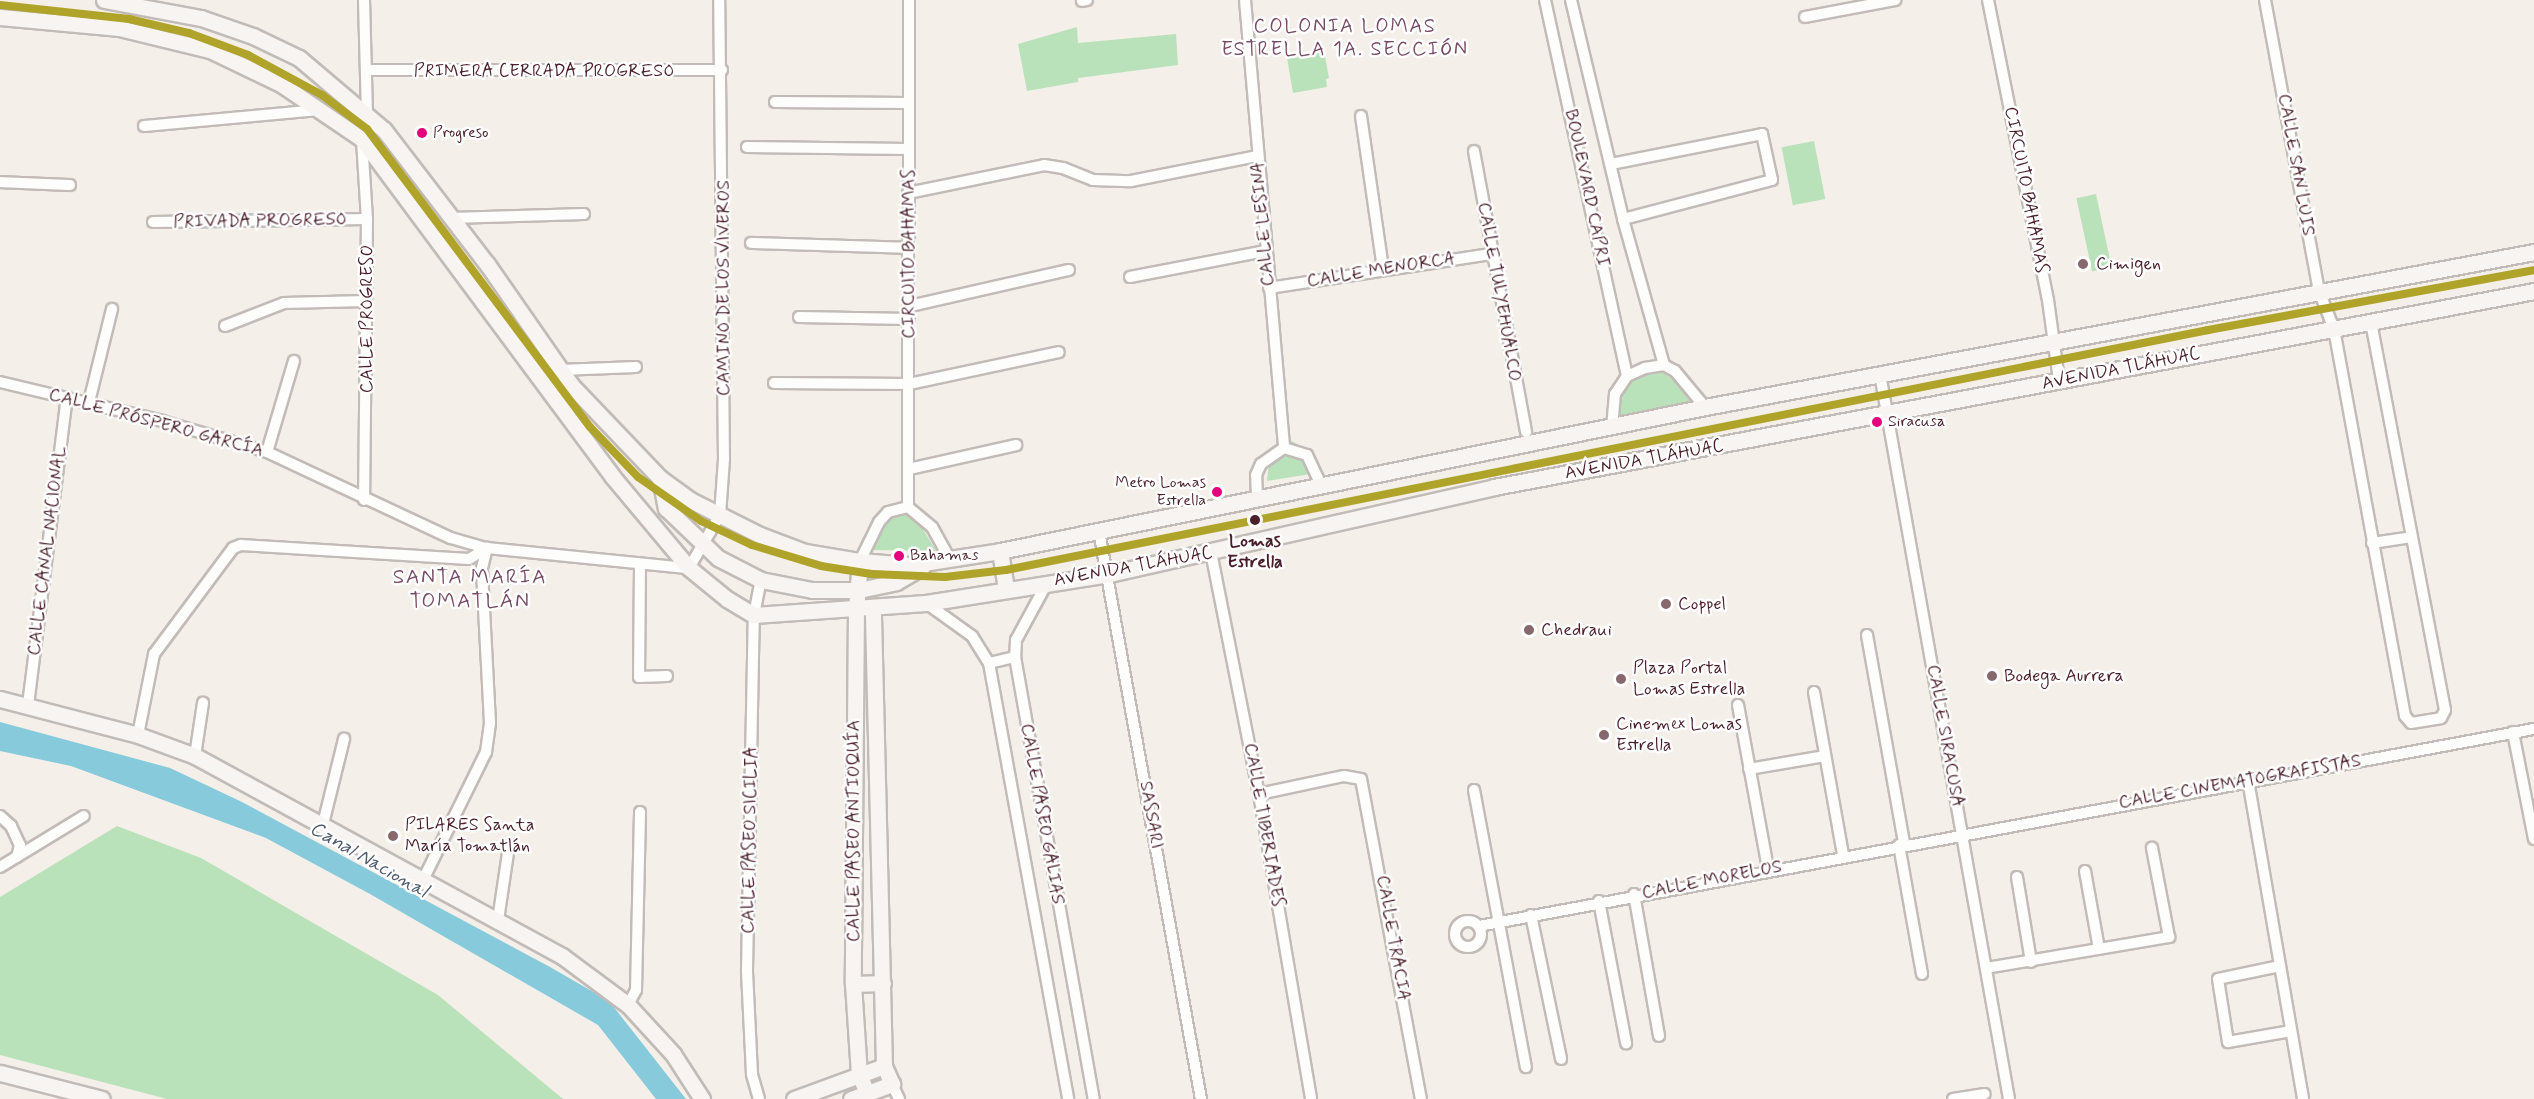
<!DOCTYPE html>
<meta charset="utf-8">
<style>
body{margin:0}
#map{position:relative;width:2534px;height:1099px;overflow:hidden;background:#f4efe8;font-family:Mynerve,sans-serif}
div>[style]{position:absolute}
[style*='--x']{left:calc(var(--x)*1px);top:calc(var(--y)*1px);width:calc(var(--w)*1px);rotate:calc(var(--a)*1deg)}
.green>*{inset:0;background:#bae2ba;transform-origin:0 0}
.water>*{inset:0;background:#86cadb}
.roads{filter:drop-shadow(2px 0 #c2bbb7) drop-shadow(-2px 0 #c2bbb7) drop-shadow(0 2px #c2bbb7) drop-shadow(0 -2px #c2bbb7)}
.street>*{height:10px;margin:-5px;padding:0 5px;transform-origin:5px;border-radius:5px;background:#fdfdfc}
.street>.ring{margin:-5px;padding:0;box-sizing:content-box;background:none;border:10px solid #fdfdfc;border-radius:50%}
.secondary>*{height:15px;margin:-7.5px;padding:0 7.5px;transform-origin:7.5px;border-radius:7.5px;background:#f8f4f1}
.metro-1>*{height:8px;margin:-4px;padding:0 4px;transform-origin:4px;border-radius:4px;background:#b0a32a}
.dots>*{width:16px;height:16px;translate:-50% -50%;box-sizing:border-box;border:3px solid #fff;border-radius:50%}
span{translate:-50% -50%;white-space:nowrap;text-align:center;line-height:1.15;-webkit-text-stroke:5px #fff;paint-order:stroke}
.bus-label{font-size:16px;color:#4a1f2b}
.left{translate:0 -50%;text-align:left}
.right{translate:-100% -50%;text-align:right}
.street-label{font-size:18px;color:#4a1f2b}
.poi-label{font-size:18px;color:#4a1f2b}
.stop-label{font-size:18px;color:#4a1f2b;font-weight:700}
.neighbourhood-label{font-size:20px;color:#774b64;letter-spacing:1.5px}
.water-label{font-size:20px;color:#4f5d6f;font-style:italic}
.quarter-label{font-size:21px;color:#774b64;letter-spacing:1.5px}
</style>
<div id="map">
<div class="green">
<div style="clip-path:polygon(1077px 27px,1078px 43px,1176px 34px,1178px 65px,1078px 78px,1078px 82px,1027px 91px,1018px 44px)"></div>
<div style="clip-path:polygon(1324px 51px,1329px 78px,1326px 79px,1327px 87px,1293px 93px,1287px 58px)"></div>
<div style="left:1814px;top:141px;width:59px;height:33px;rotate:79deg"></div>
<div style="left:2096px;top:194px;width:75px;height:20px;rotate:78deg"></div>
<div style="clip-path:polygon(1659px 370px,1684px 387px,1697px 405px,1618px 420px,1618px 398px,1626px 385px,1639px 373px)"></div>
<div style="clip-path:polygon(1290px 440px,1302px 447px,1317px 473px,1267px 481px,1270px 453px,1279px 443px)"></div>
<div style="clip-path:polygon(908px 514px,920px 524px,936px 551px,873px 550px,877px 532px,892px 516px)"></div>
<div style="clip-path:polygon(117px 826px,201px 858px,438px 995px,563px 1099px,167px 1099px,0 1055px,0 897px)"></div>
</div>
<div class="water">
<div style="clip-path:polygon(0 722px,170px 768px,242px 802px,550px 967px,609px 1001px,686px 1099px,656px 1099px,598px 1025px,370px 894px,266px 838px,71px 766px,0 751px)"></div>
</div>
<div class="roads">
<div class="street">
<div style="--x:364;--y:0;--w:112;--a:88.5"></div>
<div style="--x:1245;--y:0;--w:450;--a:85"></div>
<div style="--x:1545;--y:0;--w:385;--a:77.7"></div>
<div style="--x:1571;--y:0;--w:225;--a:76.6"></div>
<div style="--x:1623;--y:219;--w:152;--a:74.3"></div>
<div style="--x:1988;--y:0;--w:306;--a:78.7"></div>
<div style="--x:2048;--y:300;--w:81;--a:82.2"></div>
<div style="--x:2265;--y:0;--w:296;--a:79.5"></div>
<div style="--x:2319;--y:291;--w:41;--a:68.5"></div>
<div style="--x:2334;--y:329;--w:393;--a:79.6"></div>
<div style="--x:2405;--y:716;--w:9;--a:49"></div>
<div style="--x:2411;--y:723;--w:30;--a:-9"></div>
<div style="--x:2441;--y:718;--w:9;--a:-63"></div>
<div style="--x:2445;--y:710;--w:395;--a:-100.8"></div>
<div style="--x:1082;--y:1;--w:5;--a:-11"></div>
<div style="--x:1805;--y:17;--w:92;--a:-10.7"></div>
<div style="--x:366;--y:70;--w:356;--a:0"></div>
<div style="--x:775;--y:102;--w:132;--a:0.4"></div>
<div style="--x:1361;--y:116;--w:155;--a:81.8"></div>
<div style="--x:144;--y:126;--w:176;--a:-5.2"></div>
<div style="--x:362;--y:140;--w:79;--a:86.4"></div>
<div style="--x:367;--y:219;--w:281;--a:90.6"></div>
<div style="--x:747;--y:147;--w:161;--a:0.7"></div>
<div style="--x:1474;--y:151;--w:286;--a:79.5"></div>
<div style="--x:1611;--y:164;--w:154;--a:-11.2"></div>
<div style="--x:1762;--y:134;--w:47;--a:77.7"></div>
<div style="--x:1772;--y:180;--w:154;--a:165.3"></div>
<div style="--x:0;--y:182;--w:70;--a:2.5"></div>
<div style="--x:908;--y:193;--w:139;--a:-11.6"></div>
<div style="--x:1044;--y:165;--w:19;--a:9"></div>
<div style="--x:1063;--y:168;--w:32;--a:22"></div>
<div style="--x:1093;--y:180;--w:38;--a:2"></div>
<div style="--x:1131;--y:181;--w:128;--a:-11.2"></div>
<div style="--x:451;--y:218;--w:133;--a:-1.7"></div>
<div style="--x:153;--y:222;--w:214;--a:-0.8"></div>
<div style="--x:751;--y:243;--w:157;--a:1.8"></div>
<div style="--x:1130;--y:277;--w:137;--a:-10.9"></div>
<div style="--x:1269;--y:288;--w:226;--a:-8.7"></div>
<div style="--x:910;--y:306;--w:163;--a:-12.8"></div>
<div style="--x:799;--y:317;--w:110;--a:1"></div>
<div style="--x:225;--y:326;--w:63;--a:-21.3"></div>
<div style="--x:284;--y:303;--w:82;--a:-1.4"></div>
<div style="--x:560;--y:370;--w:76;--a:-2.3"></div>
<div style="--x:1880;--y:374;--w:736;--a:79.91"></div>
<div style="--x:0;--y:382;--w:167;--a:13.5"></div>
<div style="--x:162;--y:421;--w:109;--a:16.4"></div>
<div style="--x:267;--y:452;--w:203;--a:25.1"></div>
<div style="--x:451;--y:538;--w:37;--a:16"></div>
<div style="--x:487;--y:548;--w:203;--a:5.7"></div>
<div style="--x:689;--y:568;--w:61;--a:-59.7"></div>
<div style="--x:720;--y:515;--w:56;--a:-85.9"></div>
<div style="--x:724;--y:459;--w:459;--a:-90.6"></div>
<div style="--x:774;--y:383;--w:135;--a:0.4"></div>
<div style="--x:909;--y:384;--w:153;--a:-12"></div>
<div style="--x:89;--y:402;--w:96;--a:-76.1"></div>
<div style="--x:1612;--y:428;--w:34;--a:-85"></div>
<div style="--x:1615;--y:394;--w:22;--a:-56"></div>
<div style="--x:1627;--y:376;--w:20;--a:-24"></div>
<div style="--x:1645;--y:368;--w:19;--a:-9"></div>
<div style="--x:1664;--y:365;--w:13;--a:29"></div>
<div style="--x:1675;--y:371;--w:47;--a:50.2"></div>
<div style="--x:267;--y:452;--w:95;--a:-73.5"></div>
<div style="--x:909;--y:469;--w:110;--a:-12.6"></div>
<div style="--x:1257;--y:499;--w:24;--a:-92"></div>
<div style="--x:1256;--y:475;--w:12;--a:-66"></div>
<div style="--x:1261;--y:464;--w:28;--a:-35"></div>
<div style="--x:1284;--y:448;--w:24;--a:17"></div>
<div style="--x:1307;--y:455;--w:35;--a:65"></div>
<div style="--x:908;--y:507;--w:507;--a:-89.89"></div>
<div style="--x:1099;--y:531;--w:577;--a:79.82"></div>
<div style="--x:2372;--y:543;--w:40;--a:-8.5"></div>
<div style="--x:1211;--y:552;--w:247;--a:78.8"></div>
<div style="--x:1259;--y:794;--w:309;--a:80.3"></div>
<div style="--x:860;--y:561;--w:43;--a:-64"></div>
<div style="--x:879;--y:522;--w:13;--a:-48"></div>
<div style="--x:888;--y:512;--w:21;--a:-14"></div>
<div style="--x:908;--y:507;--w:31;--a:40"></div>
<div style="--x:932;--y:527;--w:38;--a:61"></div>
<div style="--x:640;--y:565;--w:112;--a:90.5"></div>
<div style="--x:639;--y:677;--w:28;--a:-2"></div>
<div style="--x:1047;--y:583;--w:65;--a:118.5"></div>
<div style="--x:1016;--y:640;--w:17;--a:93"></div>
<div style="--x:1015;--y:657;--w:449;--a:79.9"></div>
<div style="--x:926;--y:603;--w:57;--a:35.7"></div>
<div style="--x:972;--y:636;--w:32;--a:58"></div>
<div style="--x:989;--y:663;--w:443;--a:79.7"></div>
<div style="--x:1867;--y:635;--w:211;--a:79.9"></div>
<div style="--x:989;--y:663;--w:27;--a:-13"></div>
<div style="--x:1814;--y:692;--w:166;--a:79.9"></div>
<div style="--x:28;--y:705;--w:310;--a:-82.8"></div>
<div style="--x:1738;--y:705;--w:167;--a:79.6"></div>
<div style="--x:2513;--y:732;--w:109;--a:78.9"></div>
<div style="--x:138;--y:735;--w:83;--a:-78.8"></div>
<div style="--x:154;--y:654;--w:132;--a:-53.3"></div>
<div style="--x:233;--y:548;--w:9;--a:-21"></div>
<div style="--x:241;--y:545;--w:228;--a:3.5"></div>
<div style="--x:469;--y:559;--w:21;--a:-31"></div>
<div style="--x:195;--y:756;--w:54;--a:-81.4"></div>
<div style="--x:1749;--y:769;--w:77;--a:-9.7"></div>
<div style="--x:2248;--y:780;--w:324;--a:80.2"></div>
<div style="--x:1474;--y:790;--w:282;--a:79.4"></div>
<div style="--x:1259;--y:794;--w:87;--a:-12"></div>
<div style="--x:1344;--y:776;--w:17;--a:10"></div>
<div style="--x:1361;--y:779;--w:326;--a:79.4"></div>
<div style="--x:0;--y:816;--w:15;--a:42"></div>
<div style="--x:11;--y:826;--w:21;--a:65"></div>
<div style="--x:20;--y:845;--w:12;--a:104"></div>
<div style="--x:323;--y:824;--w:88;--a:-76.1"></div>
<div style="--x:1899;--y:845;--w:131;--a:79.9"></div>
<div style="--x:0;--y:867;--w:98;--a:-31.3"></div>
<div style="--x:2085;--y:871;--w:79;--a:79.8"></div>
<div style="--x:2017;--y:877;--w:86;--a:80.6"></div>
<div style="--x:423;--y:880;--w:143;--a:-63.8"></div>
<div style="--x:486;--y:752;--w:29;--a:-82"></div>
<div style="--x:490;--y:723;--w:155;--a:-93"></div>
<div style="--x:482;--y:568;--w:21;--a:-76"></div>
<div style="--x:1634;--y:894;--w:144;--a:80"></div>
<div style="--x:1599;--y:901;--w:145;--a:79.2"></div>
<div style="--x:1531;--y:915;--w:147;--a:78.2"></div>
<div style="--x:498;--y:920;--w:75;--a:-81.5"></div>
<div class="ring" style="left:1455px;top:921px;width:16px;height:16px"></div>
<div style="--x:1479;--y:926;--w:1073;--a:-10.58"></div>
<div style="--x:2280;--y:966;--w:63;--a:168.2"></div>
<div style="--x:2218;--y:979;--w:64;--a:81"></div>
<div style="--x:2228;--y:1042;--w:64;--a:-9.9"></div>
<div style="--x:1986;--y:968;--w:186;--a:-9.6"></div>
<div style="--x:2169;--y:937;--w:91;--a:-100.8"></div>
<div style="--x:628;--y:1005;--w:17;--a:-62"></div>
<div style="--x:636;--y:990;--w:178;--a:-88.7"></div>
<div style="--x:892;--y:1084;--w:17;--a:65"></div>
<div style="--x:759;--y:1099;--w:26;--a:-106"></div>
<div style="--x:752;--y:1074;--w:104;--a:-92.8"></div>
<div style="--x:747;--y:970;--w:355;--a:-88.9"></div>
<div style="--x:754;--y:615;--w:36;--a:-79"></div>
<div style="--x:1953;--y:1099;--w:32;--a:-9"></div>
</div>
<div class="secondary">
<div style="--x:104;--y:0;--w:99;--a:10.5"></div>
<div style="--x:201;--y:18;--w:55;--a:19.1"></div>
<div style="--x:253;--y:36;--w:51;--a:25.6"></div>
<div style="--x:299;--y:58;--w:111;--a:40.3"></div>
<div style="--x:384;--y:130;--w:169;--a:52.5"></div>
<div style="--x:487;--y:264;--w:147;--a:55.2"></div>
<div style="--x:571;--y:385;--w:129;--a:46.3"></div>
<div style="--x:660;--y:478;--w:37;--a:36"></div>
<div style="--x:690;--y:500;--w:78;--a:26.6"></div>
<div style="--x:760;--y:535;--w:48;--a:20.7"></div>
<div style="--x:805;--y:552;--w:56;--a:9.3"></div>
<div style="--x:860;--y:561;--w:50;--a:4.6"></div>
<div style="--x:910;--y:565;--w:91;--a:-8.8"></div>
<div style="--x:1000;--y:551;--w:720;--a:-11.54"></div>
<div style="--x:1705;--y:407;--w:843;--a:-10.59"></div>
<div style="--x:0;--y:17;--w:120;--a:5.3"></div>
<div style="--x:119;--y:28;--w:94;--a:13.6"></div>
<div style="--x:210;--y:50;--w:79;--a:25.6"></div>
<div style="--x:281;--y:84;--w:98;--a:34.2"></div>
<div style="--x:362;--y:139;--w:420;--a:53.4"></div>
<div style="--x:612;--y:476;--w:120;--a:50.1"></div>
<div style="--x:689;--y:568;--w:49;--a:39.2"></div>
<div style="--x:727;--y:599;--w:31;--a:31"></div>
<div style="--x:754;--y:615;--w:172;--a:-4"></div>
<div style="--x:926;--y:603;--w:185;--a:-9"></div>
<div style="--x:1109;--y:574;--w:395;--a:-12.7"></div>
<div style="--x:1494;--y:487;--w:1058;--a:-10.67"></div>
<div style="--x:660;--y:478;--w:31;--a:79"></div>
<div style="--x:666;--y:508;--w:72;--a:43.9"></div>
<div style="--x:718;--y:558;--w:48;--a:27.1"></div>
<div style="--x:761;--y:580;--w:52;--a:11.1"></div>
<div style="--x:812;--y:590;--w:47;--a:0"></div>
<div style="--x:859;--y:590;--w:38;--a:-12"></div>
<div style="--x:896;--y:582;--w:30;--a:-30"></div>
<div style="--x:1000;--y:551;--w:38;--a:81"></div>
<div style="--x:860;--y:561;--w:48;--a:94.8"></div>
<div style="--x:856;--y:609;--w:375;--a:90.5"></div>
<div style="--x:853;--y:984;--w:90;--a:86.2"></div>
<div style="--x:859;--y:1074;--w:21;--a:67"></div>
<div style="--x:0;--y:699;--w:143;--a:14.6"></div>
<div style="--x:138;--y:735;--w:61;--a:20.2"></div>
<div style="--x:195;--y:756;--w:418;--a:28.6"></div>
<div style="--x:562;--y:956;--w:82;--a:36.6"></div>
<div style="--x:628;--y:1005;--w:67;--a:47.4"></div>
<div style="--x:673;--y:1054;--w:54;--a:57.2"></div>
<div style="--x:853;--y:984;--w:30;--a:-2"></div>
<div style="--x:0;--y:1073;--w:105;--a:14.3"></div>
<div style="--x:794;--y:1099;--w:96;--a:-20.1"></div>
<div style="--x:851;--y:1099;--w:44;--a:-20.1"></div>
<div style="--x:892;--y:1084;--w:20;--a:-114"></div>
<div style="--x:884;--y:1066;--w:458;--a:-91.4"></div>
</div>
</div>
<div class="metro-1">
<div style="--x:0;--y:5;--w:130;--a:6.2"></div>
<div style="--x:129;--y:19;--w:62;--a:13.1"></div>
<div style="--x:189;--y:33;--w:63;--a:20.4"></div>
<div style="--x:248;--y:55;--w:84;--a:28.4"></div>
<div style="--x:322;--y:95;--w:56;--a:37.1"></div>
<div style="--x:367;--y:129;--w:372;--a:53.2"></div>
<div style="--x:590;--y:427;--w:69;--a:46.2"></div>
<div style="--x:638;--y:477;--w:77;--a:34.9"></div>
<div style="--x:701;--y:521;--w:56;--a:25.2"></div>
<div style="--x:752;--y:545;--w:72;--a:16.9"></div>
<div style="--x:821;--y:566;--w:51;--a:9.1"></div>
<div style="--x:871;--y:574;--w:74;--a:2.3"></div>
<div style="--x:945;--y:577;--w:61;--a:-6.5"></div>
<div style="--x:1006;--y:570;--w:1226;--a:-11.29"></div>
<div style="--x:2208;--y:330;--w:331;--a:-10.4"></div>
</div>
<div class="dots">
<div style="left:422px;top:133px;background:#e5007d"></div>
<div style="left:2083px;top:264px;background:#86686d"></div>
<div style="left:1877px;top:422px;background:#e5007d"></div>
<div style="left:1217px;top:492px;background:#e5007d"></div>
<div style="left:1255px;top:520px;background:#4a1f2b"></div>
<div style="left:899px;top:556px;background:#e5007d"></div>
<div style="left:1666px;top:604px;background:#86686d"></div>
<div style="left:1529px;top:630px;background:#86686d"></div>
<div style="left:1992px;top:676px;background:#86686d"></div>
<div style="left:1621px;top:679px;background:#86686d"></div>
<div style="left:1604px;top:735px;background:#86686d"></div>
<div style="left:393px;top:836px;background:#86686d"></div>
</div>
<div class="bus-label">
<span class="left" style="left:433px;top:133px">Progreso</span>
<span class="left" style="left:1888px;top:422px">Siracusa</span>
<span class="right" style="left:1206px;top:492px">Metro Lomas<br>Estrella</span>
<span class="left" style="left:910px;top:556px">Bahamas</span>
</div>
<div class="street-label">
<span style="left:544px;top:71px">PRIMERA CERRADA PROGRESO</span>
<span style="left:2296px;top:165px;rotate:80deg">CALLE SAN LUIS</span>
<span style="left:1587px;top:188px;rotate:78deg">BOULEVARD CAPRI</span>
<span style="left:2026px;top:190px;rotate:79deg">CIRCUITO BAHAMAS</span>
<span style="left:260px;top:221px;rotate:-1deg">PRIVADA PROGRESO</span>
<span style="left:1263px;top:224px;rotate:-95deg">CALLE LESINA</span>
<span style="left:909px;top:254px;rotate:-90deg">CIRCUITO BAHAMAS</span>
<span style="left:1381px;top:270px;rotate:-9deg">CALLE MENORCA</span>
<span style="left:724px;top:288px;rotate:-90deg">CAMINO DE LOS VIVEROS</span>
<span style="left:1499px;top:292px;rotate:80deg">CALLE TULYEHUALCO</span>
<span style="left:367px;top:319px;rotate:-90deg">CALLE PROGRESO</span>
<span style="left:2121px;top:369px;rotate:-11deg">AVENIDA TLÁHUAC</span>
<span style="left:156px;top:423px;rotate:15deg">CALLE PRÓSPERO GARCÍA</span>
<span style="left:1644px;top:460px;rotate:-10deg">AVENIDA TLÁHUAC</span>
<span style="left:47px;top:551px;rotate:-83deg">CALLE CANAL NACIONAL</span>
<span style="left:1133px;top:567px;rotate:-10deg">AVENIDA TLÁHUAC</span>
<span style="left:1945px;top:736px;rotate:80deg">CALLE SIRACUSA</span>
<span style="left:2240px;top:782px;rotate:-10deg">CALLE CINEMATOGRAFISTAS</span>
<span style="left:1042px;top:814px;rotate:80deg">CALLE PASEO GALIAS</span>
<span style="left:1151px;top:815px;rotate:80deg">SASSARI</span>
<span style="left:1264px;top:825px;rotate:80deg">CALLE TIBERIADES</span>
<span style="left:854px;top:831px;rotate:-90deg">CALLE PASEO ANTIOQUÍA</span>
<span style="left:750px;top:840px;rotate:-89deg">CALLE PASEO SICILIA</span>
<span style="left:1712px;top:880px;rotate:-11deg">CALLE MORELOS</span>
<span style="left:1393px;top:938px;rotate:80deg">CALLE TRACIA</span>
</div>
<div class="poi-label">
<span class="left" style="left:2096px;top:264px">Cimigen</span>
<span class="left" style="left:1678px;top:604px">Coppel</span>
<span class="left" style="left:1541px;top:630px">Chedraui</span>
<span class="left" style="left:1633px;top:679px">Plaza Portal<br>Lomas Estrella</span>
<span class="left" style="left:2004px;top:676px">Bodega Aurrera</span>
<span class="left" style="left:1616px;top:735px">Cinemex Lomas<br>Estrella</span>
<span class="left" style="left:405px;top:836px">PILARES Santa<br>María Tomatlán</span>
</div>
<div class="stop-label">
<span style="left:1255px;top:552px">Lomas<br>Estrella</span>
</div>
<div class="neighbourhood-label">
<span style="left:1345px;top:38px">COLONIA LOMAS<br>ESTRELLA 1A. SECCIÓN</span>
</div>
<div class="water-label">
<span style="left:369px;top:860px;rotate:30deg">Canal Nacional</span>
</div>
<div class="quarter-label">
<span style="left:470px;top:589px">SANTA MARÍA<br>TOMATLÁN</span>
</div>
</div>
